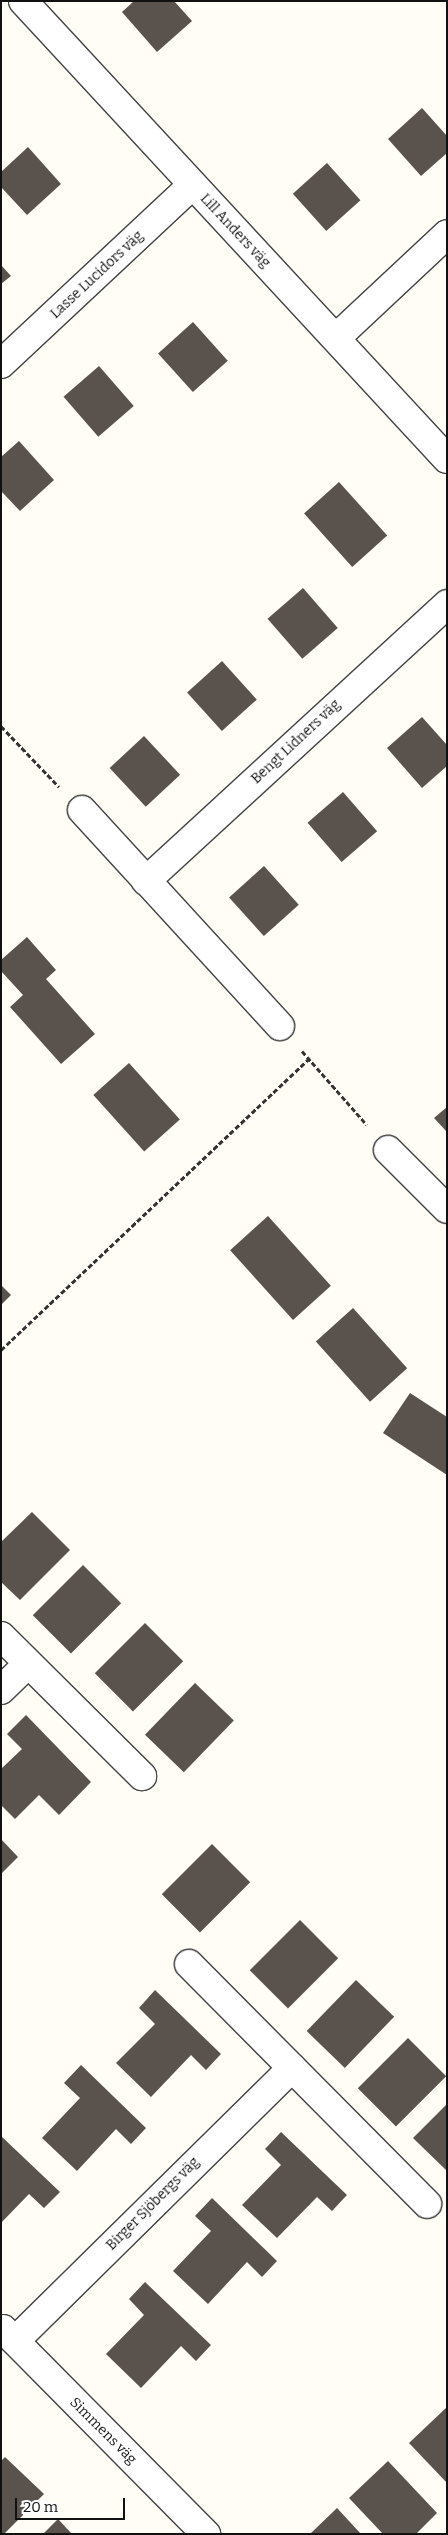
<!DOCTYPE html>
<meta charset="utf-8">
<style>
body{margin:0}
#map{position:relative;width:448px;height:2535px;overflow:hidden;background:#fffdf5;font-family:Bitter,serif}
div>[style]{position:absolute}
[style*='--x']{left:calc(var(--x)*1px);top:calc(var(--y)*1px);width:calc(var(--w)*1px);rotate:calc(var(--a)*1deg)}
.building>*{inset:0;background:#5a524d;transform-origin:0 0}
.path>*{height:3px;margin-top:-1.5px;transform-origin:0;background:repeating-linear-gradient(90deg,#333 0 5px,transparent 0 7.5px)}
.roads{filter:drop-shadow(1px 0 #444) drop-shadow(-1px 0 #444) drop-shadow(0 1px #444) drop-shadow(0 -1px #444)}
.minor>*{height:28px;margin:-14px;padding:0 14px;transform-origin:14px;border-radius:14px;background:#fff}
span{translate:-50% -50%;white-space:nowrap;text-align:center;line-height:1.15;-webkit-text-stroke:5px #fff;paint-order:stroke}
.street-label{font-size:14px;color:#111}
.frame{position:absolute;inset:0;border:2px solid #111;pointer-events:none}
.scale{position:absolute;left:15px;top:2498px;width:110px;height:22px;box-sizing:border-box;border:2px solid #111;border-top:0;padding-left:6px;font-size:15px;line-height:18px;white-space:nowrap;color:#111;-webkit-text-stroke:4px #fff;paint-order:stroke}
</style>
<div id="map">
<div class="building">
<div style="clip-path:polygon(134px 1px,174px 1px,192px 21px,157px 52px,122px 12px)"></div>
<div style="clip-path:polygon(422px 108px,447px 136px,447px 153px,421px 176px,388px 139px)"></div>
<div style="clip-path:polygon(28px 147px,61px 184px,27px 215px,1px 187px,1px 172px)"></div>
<div style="left:327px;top:163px;width:50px;height:46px;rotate:48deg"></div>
<div style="clip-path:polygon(1px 265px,11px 276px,1px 284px)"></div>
<div style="left:193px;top:322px;width:52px;height:47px;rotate:48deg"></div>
<div style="left:99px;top:366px;width:53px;height:47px;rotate:49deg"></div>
<div style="clip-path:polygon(19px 441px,54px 480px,20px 511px,1px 491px,1px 457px)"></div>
<div style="left:339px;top:482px;width:72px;height:47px;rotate:48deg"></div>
<div style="left:303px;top:588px;width:53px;height:47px;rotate:49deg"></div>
<div style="left:222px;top:661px;width:52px;height:47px;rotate:48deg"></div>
<div style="clip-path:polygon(422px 717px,447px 745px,447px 766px,422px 788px,387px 748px)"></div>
<div style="left:144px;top:736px;width:53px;height:47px;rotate:47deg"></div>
<div style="left:343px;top:792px;width:52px;height:47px;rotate:49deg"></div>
<div style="left:264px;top:866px;width:52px;height:47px;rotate:48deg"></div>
<div style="clip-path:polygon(27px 937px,56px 970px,46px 979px,95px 1034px,61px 1064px,10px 1007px,23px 995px,1px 971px,1px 960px)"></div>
<div style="left:129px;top:1063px;width:76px;height:48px;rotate:48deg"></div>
<div style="clip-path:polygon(447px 1107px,447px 1132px,434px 1118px)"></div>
<div style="left:268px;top:1216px;width:94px;height:51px;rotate:48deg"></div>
<div style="clip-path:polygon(1px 1285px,11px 1295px,1px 1305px)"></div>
<div style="left:353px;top:1308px;width:81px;height:50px;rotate:48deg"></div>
<div style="clip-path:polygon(410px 1393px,447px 1417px,447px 1475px,383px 1433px)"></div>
<div style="clip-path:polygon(32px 1512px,70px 1550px,20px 1600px,1px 1582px,1px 1542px)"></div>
<div style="left:83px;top:1565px;width:54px;height:71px;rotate:45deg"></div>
<div style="left:145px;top:1623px;width:54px;height:71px;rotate:45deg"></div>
<div style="left:195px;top:1683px;width:54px;height:72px;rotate:44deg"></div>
<div style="clip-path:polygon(26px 1715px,91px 1782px,59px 1815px,39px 1795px,15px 1819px,1px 1805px,1px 1769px,22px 1749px,7px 1734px)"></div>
<div style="clip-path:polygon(1px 1839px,18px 1857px,1px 1874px)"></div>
<div style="left:212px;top:1844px;width:54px;height:71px;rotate:45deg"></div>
<div style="left:300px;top:1920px;width:54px;height:71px;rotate:45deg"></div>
<div style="left:356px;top:1980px;width:53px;height:71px;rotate:44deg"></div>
<div style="clip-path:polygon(155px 1990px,221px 2054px,206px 2070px,191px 2055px,151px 2097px,116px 2063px,155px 2024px,139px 2008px)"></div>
<div style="left:408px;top:2038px;width:54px;height:71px;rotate:45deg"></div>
<div style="clip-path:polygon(81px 2065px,146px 2128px,131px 2144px,116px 2129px,77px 2171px,42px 2138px,80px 2098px,64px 2083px)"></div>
<div style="clip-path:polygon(447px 2104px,447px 2171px,413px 2138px)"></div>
<div style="clip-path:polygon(281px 2132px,347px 2195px,332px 2211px,317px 2197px,277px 2238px,242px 2205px,281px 2165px,265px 2149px)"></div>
<div style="clip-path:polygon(1px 2136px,60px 2192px,44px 2208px,29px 2194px,1px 2223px)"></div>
<div style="clip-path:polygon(212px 2198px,277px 2261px,262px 2277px,247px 2262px,208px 2304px,173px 2271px,211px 2231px,195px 2216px)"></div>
<div style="clip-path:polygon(145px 2282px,211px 2345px,196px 2361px,181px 2346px,141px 2388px,106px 2354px,144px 2315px,129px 2299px)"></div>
<div style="clip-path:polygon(447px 2407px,447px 2483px,409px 2443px)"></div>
<div style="clip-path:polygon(5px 2457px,44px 2494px,4px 2534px,1px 2534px,1px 2461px)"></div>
<div style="clip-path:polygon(388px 2461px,437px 2513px,416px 2534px,383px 2534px,349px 2498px)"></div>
<div style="clip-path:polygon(337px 2508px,361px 2534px,310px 2534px)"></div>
<div style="clip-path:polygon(58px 2519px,72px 2534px,43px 2534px)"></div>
</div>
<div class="path">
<div style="--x:1;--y:726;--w:84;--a:46.4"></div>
<div style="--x:302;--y:1051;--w:98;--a:48.7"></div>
<div style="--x:1;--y:1350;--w:424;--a:-43.4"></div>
</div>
<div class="roads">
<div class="minor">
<div style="--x:23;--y:1;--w:624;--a:47.21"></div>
<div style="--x:336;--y:338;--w:152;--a:-43.1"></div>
<div style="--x:1;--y:364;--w:262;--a:-43.1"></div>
<div style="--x:82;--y:810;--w:293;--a:47.5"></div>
<div style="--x:146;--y:881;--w:409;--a:-42.6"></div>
<div style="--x:388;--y:1150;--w:83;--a:45"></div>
<div style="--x:1;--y:1636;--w:199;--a:44.8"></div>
<div style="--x:1;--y:1690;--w:37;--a:-44"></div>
<div style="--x:189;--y:1964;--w:338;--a:45.2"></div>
<div style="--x:3;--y:2329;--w:289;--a:45.3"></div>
<div style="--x:15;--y:2341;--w:389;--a:-44.6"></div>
</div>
</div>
<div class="street-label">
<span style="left:235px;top:231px;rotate:47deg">Lill Anders väg</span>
<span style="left:97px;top:275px;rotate:-43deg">Lasse Lucidors väg</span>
<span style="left:296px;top:742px;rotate:-43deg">Bengt Lidners väg</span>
<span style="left:153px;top:2204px;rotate:-45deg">Birger Sjöbergs väg</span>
<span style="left:103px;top:2431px;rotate:45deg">Simmens väg</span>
</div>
<div class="frame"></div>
<div class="scale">20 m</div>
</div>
